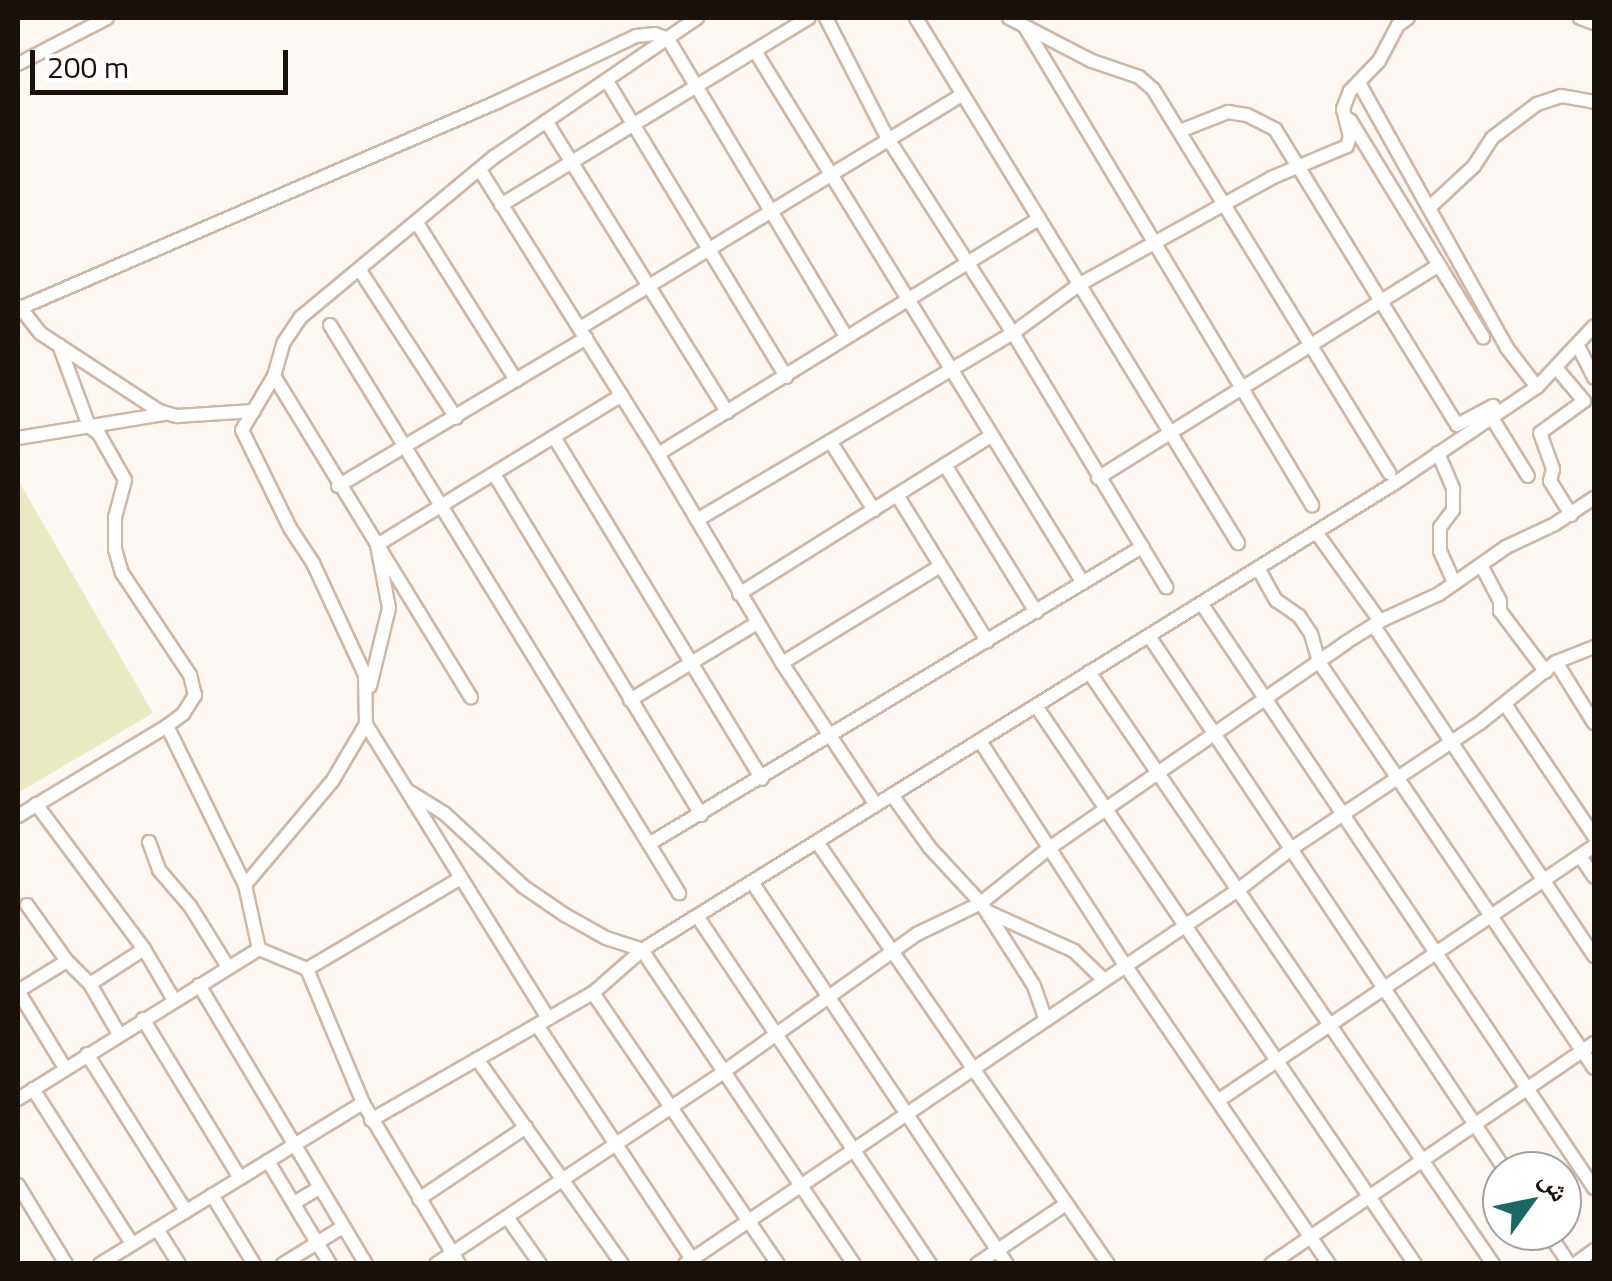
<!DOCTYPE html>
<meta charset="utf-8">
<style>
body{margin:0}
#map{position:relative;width:1612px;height:1281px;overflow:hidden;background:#fef8f5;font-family:"Titillium Web","Noto Naskh Arabic",sans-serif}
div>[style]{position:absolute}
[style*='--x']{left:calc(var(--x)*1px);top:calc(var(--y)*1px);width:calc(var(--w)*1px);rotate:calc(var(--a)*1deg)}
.green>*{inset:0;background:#eaebc3}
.roads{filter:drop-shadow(2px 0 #d0b6a4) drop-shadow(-2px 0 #d0b6a4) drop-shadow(0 2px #d0b6a4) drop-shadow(0 -2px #d0b6a4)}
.minor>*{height:12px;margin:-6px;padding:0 6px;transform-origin:6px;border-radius:6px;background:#fff}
span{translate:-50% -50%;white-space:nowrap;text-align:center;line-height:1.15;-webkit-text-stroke:10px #fff;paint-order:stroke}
.frame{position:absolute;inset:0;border:20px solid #1b110b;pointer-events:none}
.north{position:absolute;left:1482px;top:1151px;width:100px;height:100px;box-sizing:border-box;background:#fff;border:2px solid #a4a09d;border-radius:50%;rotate:57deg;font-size:28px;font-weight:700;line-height:40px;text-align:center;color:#1b110b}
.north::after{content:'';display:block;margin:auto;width:35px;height:45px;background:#1a6764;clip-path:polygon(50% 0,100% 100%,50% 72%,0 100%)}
.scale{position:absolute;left:30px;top:50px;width:258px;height:45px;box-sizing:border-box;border:5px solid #1b110b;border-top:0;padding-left:12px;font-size:30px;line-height:35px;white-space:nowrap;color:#1b110b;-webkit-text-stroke:8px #fff;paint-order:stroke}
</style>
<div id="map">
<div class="green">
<div style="clip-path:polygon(18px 480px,153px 713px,18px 793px)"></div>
</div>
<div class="roads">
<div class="minor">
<div style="--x:826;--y:18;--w:134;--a:62.9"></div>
<div style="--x:887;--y:137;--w:233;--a:57.3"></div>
<div style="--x:1013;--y:333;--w:297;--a:58.9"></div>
<div style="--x:916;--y:18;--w:616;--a:58.48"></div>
<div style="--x:1009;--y:18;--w:93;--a:27.4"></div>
<div style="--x:1092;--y:61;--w:50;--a:18.8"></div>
<div style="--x:1139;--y:77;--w:18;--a:41"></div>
<div style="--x:1153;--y:89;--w:451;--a:58.4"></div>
<div style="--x:1580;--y:18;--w:15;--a:20"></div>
<div style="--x:1025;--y:27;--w:558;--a:59.02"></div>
<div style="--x:755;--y:51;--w:625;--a:58.34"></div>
<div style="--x:18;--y:64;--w:100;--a:-27.3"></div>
<div style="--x:607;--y:81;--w:346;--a:58.8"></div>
<div style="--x:1359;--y:83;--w:304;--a:60.8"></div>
<div style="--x:1507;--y:348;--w:49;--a:52.4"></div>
<div style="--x:1350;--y:120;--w:255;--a:58.5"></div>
<div style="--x:546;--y:121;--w:343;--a:58.1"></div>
<div style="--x:1180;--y:131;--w:52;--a:-21.6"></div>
<div style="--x:1228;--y:112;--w:19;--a:9"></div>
<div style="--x:1247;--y:115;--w:31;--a:27"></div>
<div style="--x:1275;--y:129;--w:347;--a:58.4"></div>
<div style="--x:1457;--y:425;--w:41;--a:-27.8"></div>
<div style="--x:480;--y:170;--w:335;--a:57.9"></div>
<div style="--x:658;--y:454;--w:243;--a:59.3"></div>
<div style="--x:782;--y:663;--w:170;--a:56.5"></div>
<div style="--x:501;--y:205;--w:360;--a:-31.3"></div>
<div style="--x:1431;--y:206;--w:59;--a:-42.9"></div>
<div style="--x:1474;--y:166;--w:33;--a:-57"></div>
<div style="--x:1492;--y:138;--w:56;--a:-37.1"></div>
<div style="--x:1537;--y:104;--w:25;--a:-18"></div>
<div style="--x:1561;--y:96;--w:34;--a:10"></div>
<div style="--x:417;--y:223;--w:186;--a:57.8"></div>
<div style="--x:361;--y:272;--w:174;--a:56.9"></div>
<div style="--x:19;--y:306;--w:34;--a:52"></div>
<div style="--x:40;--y:333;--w:142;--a:33.2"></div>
<div style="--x:159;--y:411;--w:19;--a:16"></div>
<div style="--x:177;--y:416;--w:77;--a:-3.7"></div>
<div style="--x:18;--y:309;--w:520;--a:-23.36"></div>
<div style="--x:495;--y:103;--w:156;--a:-25.4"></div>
<div style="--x:636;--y:36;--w:19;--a:-6"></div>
<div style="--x:655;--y:34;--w:14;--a:21"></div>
<div style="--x:668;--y:39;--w:347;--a:59.1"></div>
<div style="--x:330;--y:325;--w:667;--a:58.43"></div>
<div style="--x:580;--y:328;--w:447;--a:-31.4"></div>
<div style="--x:59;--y:345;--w:86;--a:69.7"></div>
<div style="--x:89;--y:426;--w:13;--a:39"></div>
<div style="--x:99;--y:434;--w:53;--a:60.5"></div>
<div style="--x:125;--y:480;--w:38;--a:105"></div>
<div style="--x:115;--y:517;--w:32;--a:90"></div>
<div style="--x:115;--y:549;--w:25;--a:74"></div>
<div style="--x:122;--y:573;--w:123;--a:56.3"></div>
<div style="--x:190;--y:675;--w:21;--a:76"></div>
<div style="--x:195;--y:695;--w:22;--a:122"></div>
<div style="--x:183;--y:714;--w:20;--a:143"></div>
<div style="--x:167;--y:726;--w:177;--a:63.9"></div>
<div style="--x:245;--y:885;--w:66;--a:77.7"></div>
<div style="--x:1578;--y:346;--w:36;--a:63"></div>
<div style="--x:1557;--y:369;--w:42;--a:49.8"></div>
<div style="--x:1584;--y:401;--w:54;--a:144"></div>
<div style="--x:1540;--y:433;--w:38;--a:70"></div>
<div style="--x:1553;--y:469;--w:12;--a:104"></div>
<div style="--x:1550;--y:481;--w:40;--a:58"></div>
<div style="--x:274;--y:376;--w:377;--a:58.5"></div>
<div style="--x:1492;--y:418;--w:68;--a:58.2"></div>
<div style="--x:554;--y:437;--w:400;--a:58.7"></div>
<div style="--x:18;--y:438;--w:149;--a:-9.3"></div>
<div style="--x:830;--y:441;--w:82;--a:57.5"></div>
<div style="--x:1438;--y:453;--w:39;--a:67"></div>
<div style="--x:1453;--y:489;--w:21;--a:90"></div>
<div style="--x:1453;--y:510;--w:21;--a:127"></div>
<div style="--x:1440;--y:527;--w:24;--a:90"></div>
<div style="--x:1440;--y:551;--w:35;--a:66"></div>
<div style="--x:658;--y:454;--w:448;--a:-31.7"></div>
<div style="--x:945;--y:465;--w:173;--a:58.2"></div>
<div style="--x:494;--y:474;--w:399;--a:58.7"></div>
<div style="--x:1098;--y:478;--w:402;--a:-32"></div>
<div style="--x:338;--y:486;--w:289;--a:-30.8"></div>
<div style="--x:897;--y:495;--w:172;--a:58.3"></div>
<div style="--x:697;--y:520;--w:367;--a:-30.6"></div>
<div style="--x:1013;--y:333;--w:83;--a:-36.2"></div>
<div style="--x:1080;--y:284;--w:218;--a:-29"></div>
<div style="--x:1271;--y:178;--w:82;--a:-22.8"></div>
<div style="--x:1347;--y:146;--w:9;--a:-72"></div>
<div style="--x:1350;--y:137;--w:29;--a:-104"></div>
<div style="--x:1343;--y:109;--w:19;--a:-69"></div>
<div style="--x:1350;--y:91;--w:42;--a:-46"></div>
<div style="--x:1379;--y:61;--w:41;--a:-62.2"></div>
<div style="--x:1398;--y:25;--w:12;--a:-35"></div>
<div style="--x:1316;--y:532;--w:110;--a:54.3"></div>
<div style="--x:1481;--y:565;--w:41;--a:62.2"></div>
<div style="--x:1500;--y:601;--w:10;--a:90"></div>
<div style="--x:1500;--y:611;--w:76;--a:53"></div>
<div style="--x:1258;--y:568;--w:37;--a:61"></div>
<div style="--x:1276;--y:600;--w:28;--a:35"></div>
<div style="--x:1299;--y:616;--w:22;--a:56"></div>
<div style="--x:1311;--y:634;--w:29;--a:74"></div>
<div style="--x:1319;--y:662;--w:490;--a:55.9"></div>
<div style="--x:739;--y:594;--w:297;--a:-32.1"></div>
<div style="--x:1201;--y:603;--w:705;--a:56.11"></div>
<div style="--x:1374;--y:626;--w:397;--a:56.3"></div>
<div style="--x:1149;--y:636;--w:643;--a:56.29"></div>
<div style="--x:1556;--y:662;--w:72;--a:58.1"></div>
<div style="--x:782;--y:663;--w:185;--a:-31.5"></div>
<div style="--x:1089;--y:672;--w:717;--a:55.69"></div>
<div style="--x:370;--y:686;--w:80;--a:-76.3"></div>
<div style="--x:389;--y:608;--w:64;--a:-100.8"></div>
<div style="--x:377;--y:545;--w:287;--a:-31.5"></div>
<div style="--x:630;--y:700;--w:149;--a:-31.2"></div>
<div style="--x:1505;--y:704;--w:159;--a:56"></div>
<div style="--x:1036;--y:706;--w:675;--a:55.82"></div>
<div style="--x:980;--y:741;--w:267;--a:57.1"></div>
<div style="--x:1125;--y:965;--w:362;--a:55.7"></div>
<div style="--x:410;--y:792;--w:40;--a:32"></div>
<div style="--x:444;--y:813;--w:109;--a:42.8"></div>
<div style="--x:524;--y:887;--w:50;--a:34.3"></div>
<div style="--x:565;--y:915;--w:47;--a:29.3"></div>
<div style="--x:606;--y:938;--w:38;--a:18"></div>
<div style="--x:642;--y:950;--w:379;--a:56"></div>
<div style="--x:892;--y:795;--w:65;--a:54.4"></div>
<div style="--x:930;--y:848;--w:75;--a:47.2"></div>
<div style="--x:981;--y:903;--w:98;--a:57.4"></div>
<div style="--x:1034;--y:986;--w:36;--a:71"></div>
<div style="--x:36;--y:804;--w:181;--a:53.3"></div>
<div style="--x:144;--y:949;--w:59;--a:59.5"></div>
<div style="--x:18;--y:816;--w:174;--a:-31.1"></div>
<div style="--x:149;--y:842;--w:30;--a:70"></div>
<div style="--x:159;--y:870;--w:48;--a:49.3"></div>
<div style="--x:190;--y:906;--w:72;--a:58.1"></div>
<div style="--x:817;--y:842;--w:513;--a:55.41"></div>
<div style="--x:649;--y:844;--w:576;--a:-31.07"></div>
<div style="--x:1580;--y:856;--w:25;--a:56"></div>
<div style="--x:752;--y:882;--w:459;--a:56.3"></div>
<div style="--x:245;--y:885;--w:137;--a:-50"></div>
<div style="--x:333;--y:780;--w:65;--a:-59.5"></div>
<div style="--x:27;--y:905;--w:69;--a:54.5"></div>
<div style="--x:67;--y:961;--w:33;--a:45"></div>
<div style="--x:90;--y:984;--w:58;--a:59.9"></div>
<div style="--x:986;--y:911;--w:97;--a:24.4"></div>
<div style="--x:1074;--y:951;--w:42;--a:44"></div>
<div style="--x:697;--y:916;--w:419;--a:56.2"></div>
<div style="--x:307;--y:969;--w:179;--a:-30.6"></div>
<div style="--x:90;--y:984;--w:64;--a:-32.9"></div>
<div style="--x:199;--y:985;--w:325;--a:59.1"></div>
<div style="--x:18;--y:991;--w:90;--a:58.6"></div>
<div style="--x:18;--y:991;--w:57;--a:-31.5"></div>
<div style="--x:593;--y:993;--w:328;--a:55.7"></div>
<div style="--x:548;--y:1018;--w:346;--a:-121.8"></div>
<div style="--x:366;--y:724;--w:49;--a:-91.2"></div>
<div style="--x:365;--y:675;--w:123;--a:-114.9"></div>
<div style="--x:313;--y:563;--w:42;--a:-123.3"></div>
<div style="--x:290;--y:528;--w:109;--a:-116.1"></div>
<div style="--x:242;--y:430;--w:63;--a:-59.3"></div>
<div style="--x:274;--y:376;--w:35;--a:-74"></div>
<div style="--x:284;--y:342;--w:30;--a:-56"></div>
<div style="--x:301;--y:317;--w:251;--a:-39.7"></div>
<div style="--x:494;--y:157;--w:246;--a:-34.4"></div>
<div style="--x:143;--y:1019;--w:186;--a:58.6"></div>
<div style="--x:537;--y:1025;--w:287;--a:56.5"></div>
<div style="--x:87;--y:1054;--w:186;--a:57.8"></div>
<div style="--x:477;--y:1059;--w:251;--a:54.7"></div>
<div style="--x:33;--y:1089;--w:184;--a:57.4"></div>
<div style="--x:18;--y:1099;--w:284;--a:-31.9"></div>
<div style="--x:259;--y:949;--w:52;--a:22.6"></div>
<div style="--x:307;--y:969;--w:145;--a:67.3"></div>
<div style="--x:363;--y:1103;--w:187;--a:59.2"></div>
<div style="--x:1219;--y:1100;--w:453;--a:-34.1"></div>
<div style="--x:371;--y:1120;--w:256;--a:-29.8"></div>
<div style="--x:593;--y:993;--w:65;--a:-41.3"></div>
<div style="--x:642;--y:950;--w:886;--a:-31.81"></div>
<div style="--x:1395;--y:483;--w:171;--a:-34.1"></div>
<div style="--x:1537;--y:387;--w:83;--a:-46.9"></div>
<div style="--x:268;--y:1161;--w:120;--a:59"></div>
<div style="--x:18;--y:1185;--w:92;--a:58.7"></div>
<div style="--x:212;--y:1195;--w:81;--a:58.7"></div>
<div style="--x:419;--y:1199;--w:129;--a:-33.9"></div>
<div style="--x:294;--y:1203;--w:29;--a:-31"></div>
<div style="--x:507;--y:1217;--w:57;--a:54.9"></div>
<div style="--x:157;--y:1229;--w:41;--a:57.8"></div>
<div style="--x:1547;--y:1231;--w:40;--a:56"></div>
<div style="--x:100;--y:1264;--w:308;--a:-31.5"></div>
<div style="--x:283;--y:1264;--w:70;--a:-31.7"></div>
<div style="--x:436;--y:1264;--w:348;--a:-33.7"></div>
<div style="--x:725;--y:1071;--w:236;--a:-35.5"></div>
<div style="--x:917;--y:934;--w:71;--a:-25.8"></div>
<div style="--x:981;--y:903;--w:86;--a:-38.9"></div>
<div style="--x:1048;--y:849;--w:361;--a:-34.7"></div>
<div style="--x:1345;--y:643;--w:41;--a:-32.2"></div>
<div style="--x:1380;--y:621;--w:65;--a:-24.6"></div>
<div style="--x:1439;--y:594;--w:82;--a:-35"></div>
<div style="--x:1506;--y:547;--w:54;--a:-25.1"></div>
<div style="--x:1555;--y:524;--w:47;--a:-33.7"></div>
<div style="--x:685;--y:1264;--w:668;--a:-34.07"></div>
<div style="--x:1238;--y:890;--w:67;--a:-37.7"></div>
<div style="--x:1291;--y:849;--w:227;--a:-33.7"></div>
<div style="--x:1480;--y:723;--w:97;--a:-38.8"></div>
<div style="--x:1556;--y:662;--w:41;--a:-21.5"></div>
<div style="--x:977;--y:1264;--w:107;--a:-34"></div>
<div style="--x:1271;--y:1264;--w:391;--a:-34.4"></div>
<div style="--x:1575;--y:1264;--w:24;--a:-36"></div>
</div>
</div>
<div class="frame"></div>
<div class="north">ش</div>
<div class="scale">200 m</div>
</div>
